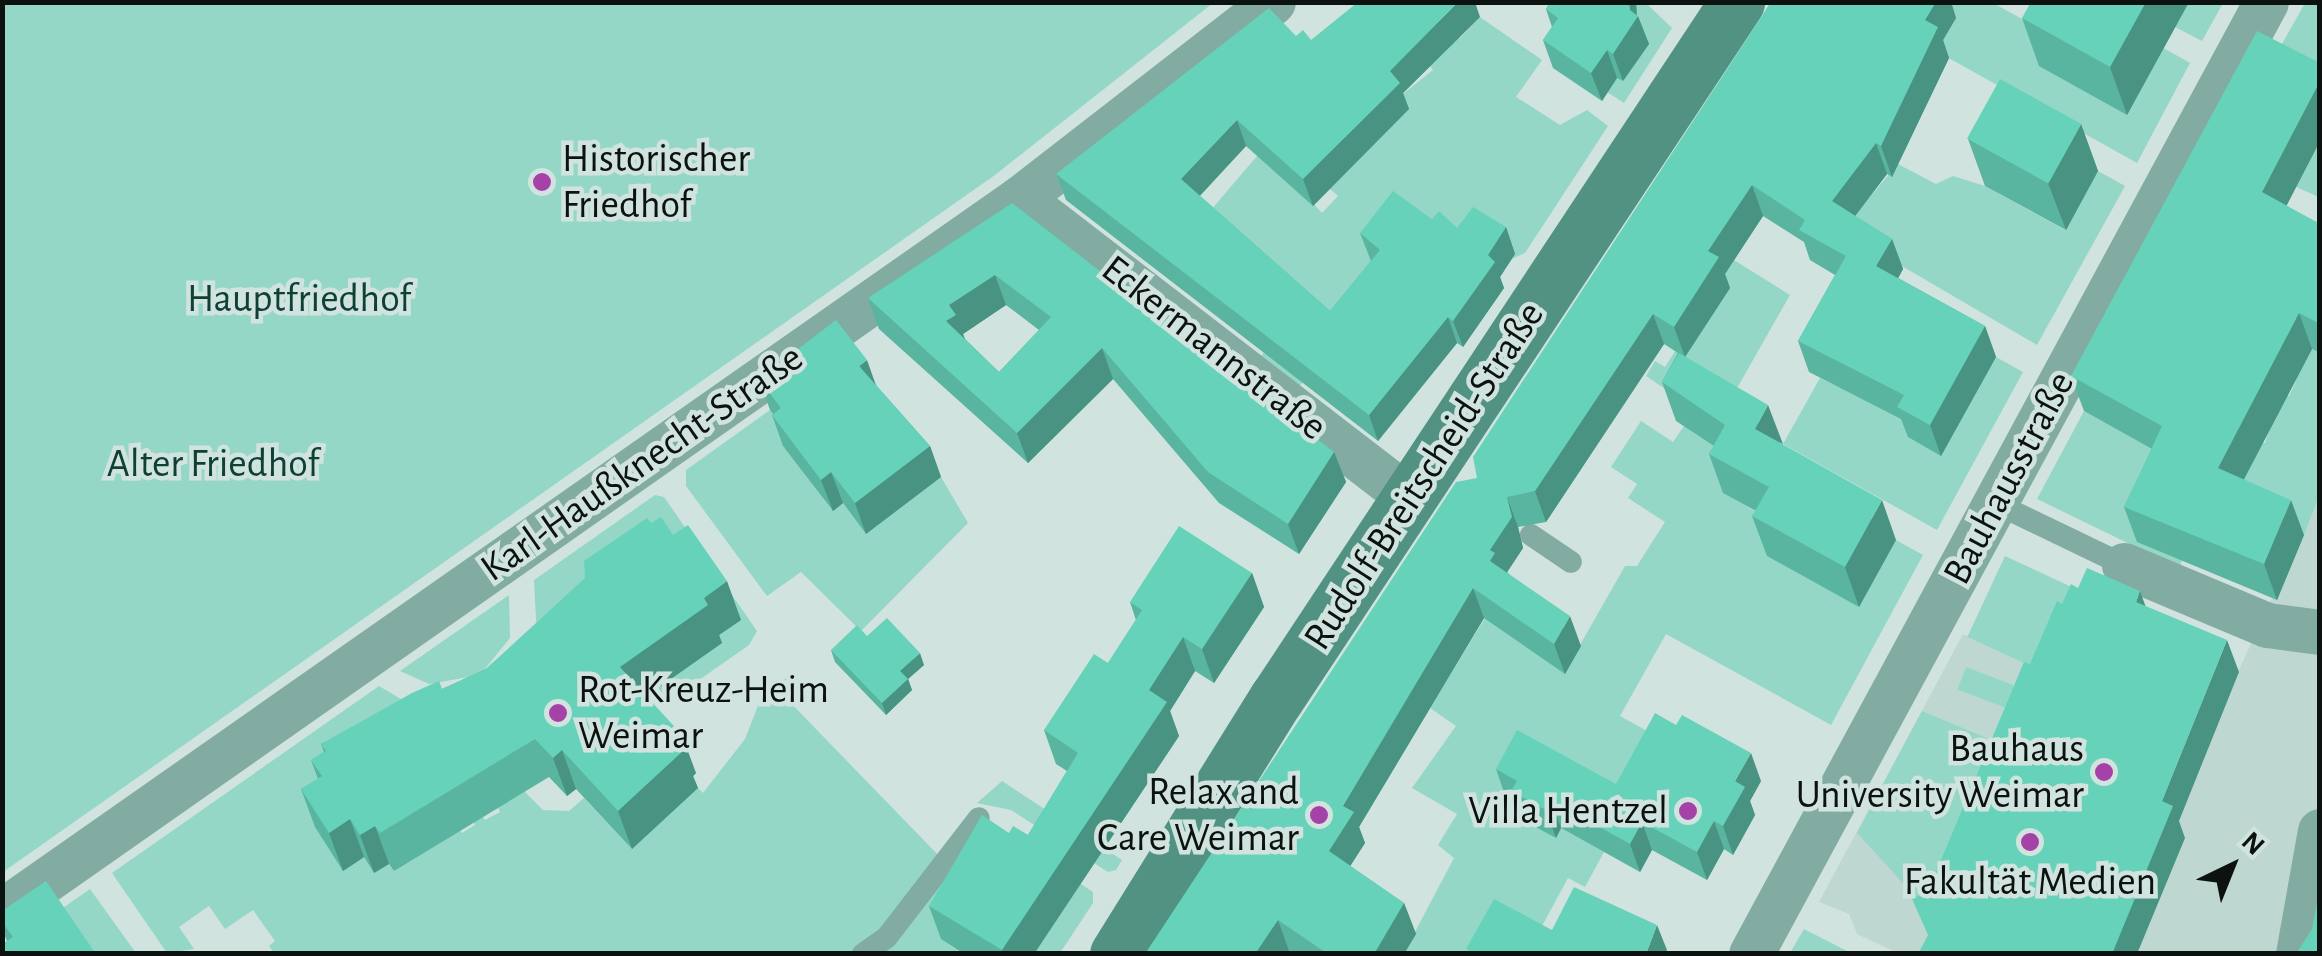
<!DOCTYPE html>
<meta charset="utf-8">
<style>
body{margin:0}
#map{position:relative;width:2322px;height:956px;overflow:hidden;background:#d1e3de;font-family:"Alegreya Sans",sans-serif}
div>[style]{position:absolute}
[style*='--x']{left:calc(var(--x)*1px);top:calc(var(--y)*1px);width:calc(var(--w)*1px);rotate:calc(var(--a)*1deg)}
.built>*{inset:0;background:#bed8d1}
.green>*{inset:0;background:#94d7c6;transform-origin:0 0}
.lane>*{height:22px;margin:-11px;padding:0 11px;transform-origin:11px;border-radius:11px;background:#82aca1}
.street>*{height:45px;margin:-22.5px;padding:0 22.5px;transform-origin:22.5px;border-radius:22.5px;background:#82aca1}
.secondary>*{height:55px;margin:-27.5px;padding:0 27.5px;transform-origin:27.5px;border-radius:27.5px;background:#519283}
.wall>*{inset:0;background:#59b5a0}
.shaded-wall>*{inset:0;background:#489382}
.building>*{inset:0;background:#67d2ba;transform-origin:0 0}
.dots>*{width:28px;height:28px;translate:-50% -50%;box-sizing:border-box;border:5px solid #d1e3de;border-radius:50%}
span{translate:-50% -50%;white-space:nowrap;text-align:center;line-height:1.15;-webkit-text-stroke:9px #d1e3de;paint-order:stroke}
.poi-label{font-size:40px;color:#0b1210}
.left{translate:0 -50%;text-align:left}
.right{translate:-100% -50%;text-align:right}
.park-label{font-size:40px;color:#0f4036}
.street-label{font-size:40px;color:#0b1210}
.frame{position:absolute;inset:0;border:5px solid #0b1210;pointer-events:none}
.north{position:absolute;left:2182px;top:816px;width:100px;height:100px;-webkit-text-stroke:8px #d1e3de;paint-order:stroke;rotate:43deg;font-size:28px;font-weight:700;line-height:40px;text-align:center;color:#0b1210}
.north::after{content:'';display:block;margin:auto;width:35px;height:45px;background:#0b1210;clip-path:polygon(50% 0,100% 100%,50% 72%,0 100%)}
</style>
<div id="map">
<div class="built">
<div style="clip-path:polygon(2319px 496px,2319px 953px,1897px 953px,1857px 934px,1849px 914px,1819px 902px,1963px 634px,2117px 706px,2238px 672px)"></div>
</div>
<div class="green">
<div style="clip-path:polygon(3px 2px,1213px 2px,1213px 3px,995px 175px,3px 872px)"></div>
<div style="clip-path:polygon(1422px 3px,1460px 38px,1480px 17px,1542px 60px,1516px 97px,1560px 125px,1587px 110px,1608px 126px,1525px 253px,1418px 301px,1356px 316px,1299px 387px,1261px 356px,1301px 307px,1199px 224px,1263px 149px,1322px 213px,1338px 196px,1329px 188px,1399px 97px,1433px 70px,1392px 16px)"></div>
<div style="clip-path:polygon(1630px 3px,1646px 3px,1672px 28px,1624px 103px,1607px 92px,1617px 78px,1623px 81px)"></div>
<div style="clip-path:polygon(1949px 3px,1993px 3px,2055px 37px,2089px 6px,2190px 63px,2137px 163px,1936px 51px,1956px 18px)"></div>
<div style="clip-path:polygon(2129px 3px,2223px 3px,2202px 41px)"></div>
<div style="clip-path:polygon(2305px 3px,2319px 3px,2319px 92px,2269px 67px)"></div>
<div style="clip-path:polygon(2319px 141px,2319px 197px,2296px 187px)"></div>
<div style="clip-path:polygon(1898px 164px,1936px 184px,1953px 176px,1985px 186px,2065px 230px,2098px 171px,2125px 186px,2037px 345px,1830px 224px,1869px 198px)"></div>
<div style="clip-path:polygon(1734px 260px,1790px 295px,1724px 411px,1724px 493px,1782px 527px,1859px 606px,1896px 540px,1923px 555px,1831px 725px,1666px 634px,1620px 716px,1665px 741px,1626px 813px,1507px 798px,1555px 838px,1561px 828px,1604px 852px,1585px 887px,1568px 878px,1529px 950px,1319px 954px,1407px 947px,1454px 858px,1438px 845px,1457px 814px,1412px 788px,1456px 726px,1430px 708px,1485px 618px,1564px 673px,1625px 566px,1637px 566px,1665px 522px,1628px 498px,1637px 484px,1611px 467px,1641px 421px,1673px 442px,1684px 426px,1699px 436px,1677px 397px,1646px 376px,1655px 361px,1665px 367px)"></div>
<div style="clip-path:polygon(2309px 347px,2319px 353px,2319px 496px,2304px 535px,2210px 495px,2179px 568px,2037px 499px,2084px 411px,2147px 446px,2265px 443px,2281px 393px,2289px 396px,2296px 381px,2290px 377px)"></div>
<div style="clip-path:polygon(1996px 357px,2023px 372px,1937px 530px,1783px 444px,1820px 378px,1916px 424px,1941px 455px)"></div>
<div style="clip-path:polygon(770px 410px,792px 439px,784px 446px,832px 510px,843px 503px,866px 534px,941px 477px,968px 523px,861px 631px,801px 572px,767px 596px,686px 486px,686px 470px)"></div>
<div style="clip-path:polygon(655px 495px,664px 497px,757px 631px,749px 645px,662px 706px,647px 685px,660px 687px,673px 677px,537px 639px,534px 580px)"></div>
<div style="left:2005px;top:556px;width:104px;height:89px;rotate:25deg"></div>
<div style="clip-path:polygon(509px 595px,510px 638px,480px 675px,429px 684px,400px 671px)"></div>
<div style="left:1966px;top:667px;width:75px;height:24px;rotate:21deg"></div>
<div style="clip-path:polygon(789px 675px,794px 682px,782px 694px,942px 859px,941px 939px,963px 954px,274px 953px,269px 946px,275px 941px,253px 910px,225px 929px,209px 906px,179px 927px,194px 949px,167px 953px,112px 873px,379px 686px,416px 708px,343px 870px,364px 857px,374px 873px,389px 864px,394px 871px,457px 826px,462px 833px,475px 825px,471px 818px,480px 813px,485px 820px,500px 812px,497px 805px,524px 791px,543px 810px,569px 811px,584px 798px,632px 849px,698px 788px,703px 793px,745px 739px,759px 703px)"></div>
<div style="clip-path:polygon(1922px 711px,2013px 749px,1923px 905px,1857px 833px)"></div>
<div style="clip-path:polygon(1002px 781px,1122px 860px,1116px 870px,1108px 872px,1011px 810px,977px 803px)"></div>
<div style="clip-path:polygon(1051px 864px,1093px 892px,1093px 903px,1060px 953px,1034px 954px)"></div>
<div style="clip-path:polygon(90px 889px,136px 953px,86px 953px,57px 912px)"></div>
<div style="clip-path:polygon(1804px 929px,1851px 953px,1790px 953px)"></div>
</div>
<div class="lane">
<div style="--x:1995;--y:503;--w:143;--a:25.7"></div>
<div style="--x:1531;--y:535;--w:48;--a:34"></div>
<div style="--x:863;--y:954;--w:29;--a:-35"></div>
<div style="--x:887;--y:937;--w:150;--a:-52.3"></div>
</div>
<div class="street">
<div style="--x:1020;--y:198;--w:491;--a:37.6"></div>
<div style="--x:2124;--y:565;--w:155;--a:22.8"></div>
<div style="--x:2267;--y:625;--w:53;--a:7.5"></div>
<div style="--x:2;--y:911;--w:1243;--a:-35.01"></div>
<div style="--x:1020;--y:198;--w:320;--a:-37.8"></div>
<div style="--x:1751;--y:954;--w:1082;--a:-61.59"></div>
<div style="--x:2298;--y:954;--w:125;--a:-79.9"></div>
</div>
<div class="secondary">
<div style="--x:1117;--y:954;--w:301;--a:-58.1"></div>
<div style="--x:1276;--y:699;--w:836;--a:-56.52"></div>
</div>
<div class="wall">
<div style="clip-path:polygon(1550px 2px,1636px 2px,1637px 15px,1649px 44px,1623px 81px,1617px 78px,1602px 101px,1553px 68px,1543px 40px,1552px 27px,1546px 9px)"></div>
<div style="clip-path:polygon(1771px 2px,1951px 2px,1956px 18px,1943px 40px,1949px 58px,1892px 177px,1887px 174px,1855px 216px,1892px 239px,1903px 269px,1898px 278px,1985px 326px,1996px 357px,1941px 456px,1908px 437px,1901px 419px,1809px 372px,1798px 341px,1835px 275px,1810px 260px,1804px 242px,1763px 216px,1725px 274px,1730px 288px,1685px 357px,1782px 444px,1896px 540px,1859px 607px,1767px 556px,1752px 516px,1756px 511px,1723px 493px,1709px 454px,1714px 446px,1676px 421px,1662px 382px,1678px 353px,1664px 344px,1546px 522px,1518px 527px,1523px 548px,1507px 572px,1581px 646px,1565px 674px,1484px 618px,1359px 827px,1365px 843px,1350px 866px,1404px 903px,1416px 934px,1404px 954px,1293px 954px,1289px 951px,1287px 954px,1145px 954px,1477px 478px)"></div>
<div style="clip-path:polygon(2189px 2px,2127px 115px,2039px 66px,2022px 18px)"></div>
<div style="clip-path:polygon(1480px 17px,1403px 93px,1409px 109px,1313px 206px,1246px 146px,1200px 196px,1330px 311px,1371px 261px,1360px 233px,1432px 219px,1457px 228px,1506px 227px,1515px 254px,1500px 277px,1504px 288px,1463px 347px,1457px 343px,1378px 441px,1066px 200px,1056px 174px,1296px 36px,1311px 40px)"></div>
<div style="clip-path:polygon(2320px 63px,2320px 141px,2286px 206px,2320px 224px,2320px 353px,2312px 349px,2244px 479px,2304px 535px,2277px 600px,2137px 542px,2124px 507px,2152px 449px,2084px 411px,2071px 376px)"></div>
<div style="clip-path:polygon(2081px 124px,2098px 171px,2066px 230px,1985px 186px,1968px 139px)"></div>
<div style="clip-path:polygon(evenodd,1012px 203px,1334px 452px,1346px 482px,1299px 554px,1219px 503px,1113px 379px,1028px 463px,879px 329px,868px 298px,1012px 203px,1006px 305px,1039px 330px,999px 372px,965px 339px,963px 334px,1006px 305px)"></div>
<div style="clip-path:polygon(759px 379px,875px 384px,930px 446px,941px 477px,866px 534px,843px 503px,833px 511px,783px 446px,772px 415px,773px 414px,770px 410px)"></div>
<div style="clip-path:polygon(651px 523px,741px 620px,719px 635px,722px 643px,646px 696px,696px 773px,693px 776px,698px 788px,632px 849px,576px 789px,567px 796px,549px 777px,394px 871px,389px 864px,374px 873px,364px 857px,343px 871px,315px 827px,301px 789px,318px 779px,311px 760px,324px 752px,321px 744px,486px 669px)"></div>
<div style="clip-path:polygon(1252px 573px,1264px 607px,1214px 683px,1195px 671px,1170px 711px,1179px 736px,1034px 954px,964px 954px,941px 939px,929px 906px,1009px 833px,1028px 835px,1067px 771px,1056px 764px,1044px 730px,1108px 663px,1136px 620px,1130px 602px)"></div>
<div style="clip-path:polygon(867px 636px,924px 665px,908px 679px,912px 690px,886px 715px,835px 662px,831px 650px)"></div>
<div style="clip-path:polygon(1496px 769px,1616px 784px,1761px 781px,1750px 801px,1755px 815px,1733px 855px,1724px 849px,1707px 880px,1652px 850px,1640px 872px,1561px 828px,1556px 838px,1521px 819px,1515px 803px,1506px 798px)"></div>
<div style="clip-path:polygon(2px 911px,96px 954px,7px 941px,2px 929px)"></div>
</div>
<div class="shaded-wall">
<div style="clip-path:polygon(1458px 2px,1475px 2px,1480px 17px,1403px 93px,1409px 109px,1313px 206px,1303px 179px,1390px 71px)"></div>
<div style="clip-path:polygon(1629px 2px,1636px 2px,1637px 18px,1638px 16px,1649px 44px,1623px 81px,1613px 54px,1630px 10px)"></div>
<div style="clip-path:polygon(1936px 2px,1951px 2px,1956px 18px,1943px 40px,1949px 58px,1892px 177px,1881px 146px,1925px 20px)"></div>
<div style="clip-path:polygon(2146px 2px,2189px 2px,2127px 115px,2110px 67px)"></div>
<div style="clip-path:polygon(1607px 50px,1617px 78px,1602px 101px,1591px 73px)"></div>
<div style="clip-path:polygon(2320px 81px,2320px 141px,2275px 228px,2262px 192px)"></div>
<div style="clip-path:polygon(1237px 120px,1246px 146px,1191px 205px,1181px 179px)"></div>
<div style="clip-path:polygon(2081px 124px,2098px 171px,2066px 230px,2048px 183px)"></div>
<div style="clip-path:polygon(1876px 143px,1887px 174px,1843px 232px,1832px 201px)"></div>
<div style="clip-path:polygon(1752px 185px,1763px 216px,1725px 274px,1730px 288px,1685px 357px,1674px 327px,1708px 251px)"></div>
<div style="clip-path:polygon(1506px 227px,1515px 254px,1500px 277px,1504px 288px,1463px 347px,1453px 321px,1488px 255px)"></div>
<div style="clip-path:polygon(1892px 239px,1903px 269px,1888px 297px,1876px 266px)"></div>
<div style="clip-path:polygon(995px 275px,1006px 305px,963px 334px,967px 345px,946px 321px,949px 305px)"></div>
<div style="clip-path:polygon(2299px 313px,2312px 349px,2231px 504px,2218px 468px)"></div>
<div style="clip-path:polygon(1653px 314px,1664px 344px,1546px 522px,1535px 491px)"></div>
<div style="clip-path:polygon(1448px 317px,1457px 343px,1378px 441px,1369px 415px)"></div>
<div style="clip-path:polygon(1985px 326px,1996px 357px,1941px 456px,1930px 425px)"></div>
<div style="clip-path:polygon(1102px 348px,1113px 379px,1028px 463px,1017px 433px)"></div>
<div style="clip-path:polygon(867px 360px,878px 391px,859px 366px)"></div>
<div style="clip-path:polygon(1768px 405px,1783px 444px,1755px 429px)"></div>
<div style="clip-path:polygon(930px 446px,941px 477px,866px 534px,855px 503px)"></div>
<div style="clip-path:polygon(1334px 452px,1346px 482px,1299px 554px,1288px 524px)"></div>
<div style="clip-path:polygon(831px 472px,843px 503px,833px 511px,821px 480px)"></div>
<div style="clip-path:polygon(1507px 497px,1518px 527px,1523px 548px,1504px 577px,1490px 561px,1490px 550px)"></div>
<div style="clip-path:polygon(1882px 500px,1896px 540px,1859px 607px,1845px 567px)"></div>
<div style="clip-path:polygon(2291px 500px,2304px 535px,2277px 600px,2264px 564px)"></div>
<div style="clip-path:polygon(1252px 573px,1264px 607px,1214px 683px,1202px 649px)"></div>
<div style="clip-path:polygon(727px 581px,741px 620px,719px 635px,722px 643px,634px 705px,620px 667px,704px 598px)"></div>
<div style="clip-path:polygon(1473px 588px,1484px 618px,1359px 827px,1365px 843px,1340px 882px,1329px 851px,1343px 806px)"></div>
<div style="clip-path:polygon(2140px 591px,2152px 624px,2136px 602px)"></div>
<div style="clip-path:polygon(1570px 616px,1581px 646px,1565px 674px,1554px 644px)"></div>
<div style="clip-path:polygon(1183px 637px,1195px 671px,1170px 711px,1179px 736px,1034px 954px,1003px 954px,1002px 950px,1149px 690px)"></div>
<div style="clip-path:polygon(2227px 640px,2239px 672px,2179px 821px,2185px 838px,2137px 954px,2112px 954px,2162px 801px)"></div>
<div style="clip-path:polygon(920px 653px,924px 665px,908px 679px,912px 690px,886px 715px,882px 703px,900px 671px)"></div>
<div style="clip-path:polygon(682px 735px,696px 773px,693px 776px,698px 788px,632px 849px,618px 811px,675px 741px)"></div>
<div style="clip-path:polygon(562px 750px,576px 789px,567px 796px,553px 758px)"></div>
<div style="clip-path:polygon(1751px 753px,1761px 781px,1750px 801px,1755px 815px,1733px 855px,1723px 826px,1735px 781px)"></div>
<div style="clip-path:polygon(1551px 800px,1561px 828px,1556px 838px,1546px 810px)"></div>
<div style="clip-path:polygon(350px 819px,364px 857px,343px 871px,329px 833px)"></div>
<div style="clip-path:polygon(1714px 821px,1724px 849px,1707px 880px,1697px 852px)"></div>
<div style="clip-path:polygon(1642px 822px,1652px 850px,1640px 872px,1630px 844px)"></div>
<div style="clip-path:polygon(375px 826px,389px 864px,374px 873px,360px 835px)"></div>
<div style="clip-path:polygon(1404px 903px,1416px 934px,1404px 954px,1374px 954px)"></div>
<div style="clip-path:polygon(1278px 920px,1289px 951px,1287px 954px,1255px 954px)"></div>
<div style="clip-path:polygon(1657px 925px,1667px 950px,1665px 954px,1646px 954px)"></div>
</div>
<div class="building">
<div style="clip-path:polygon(1358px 2px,1458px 2px,1390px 71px,1400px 83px,1303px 179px,1237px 120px,1181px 179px,1330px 311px,1380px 250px,1360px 233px,1393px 191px,1432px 219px,1439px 211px,1457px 228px,1473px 207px,1506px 227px,1488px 255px,1495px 262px,1453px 321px,1448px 317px,1369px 415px,1056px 174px,1269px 8px,1296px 36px,1303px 30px,1311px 40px)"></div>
<div style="clip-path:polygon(1550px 2px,1629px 2px,1630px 10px,1638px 16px,1613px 54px,1607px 50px,1591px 73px,1543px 40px,1558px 18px,1546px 9px)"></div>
<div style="clip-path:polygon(1771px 2px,1936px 2px,1925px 20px,1938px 27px,1881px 146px,1876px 143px,1832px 201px,1892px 239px,1876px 266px,1985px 326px,1930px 425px,1897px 407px,1904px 395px,1798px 341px,1846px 256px,1799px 230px,1805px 220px,1752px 185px,1708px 251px,1719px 257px,1674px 327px,1653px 314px,1535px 491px,1507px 497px,1512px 517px,1490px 550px,1495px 553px,1490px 561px,1570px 616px,1554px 644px,1473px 588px,1343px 806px,1354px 812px,1329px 851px,1404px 903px,1374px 954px,1328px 954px,1278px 920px,1255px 954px,1145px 954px,1456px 482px,1477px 478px,1473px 457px)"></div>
<div style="clip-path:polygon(2031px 2px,2146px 2px,2110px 67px,2022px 18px)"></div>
<div style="clip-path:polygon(2257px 31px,2320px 63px,2320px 81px,2262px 192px,2320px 224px,2320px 324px,2299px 313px,2218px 468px,2291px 500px,2264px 564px,2124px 507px,2162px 426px,2071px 376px)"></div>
<div style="left:2000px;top:79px;width:93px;height:68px;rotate:29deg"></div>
<div style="clip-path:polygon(evenodd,1012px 203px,1334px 452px,1288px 524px,1208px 472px,1102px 348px,1017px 433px,868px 298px,1012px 203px,995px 275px,1051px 317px,999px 372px,946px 321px,956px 315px,949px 305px,995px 275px)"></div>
<div style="clip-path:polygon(836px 320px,867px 360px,859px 366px,930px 446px,855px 503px,831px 472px,821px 480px,772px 415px,781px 408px,759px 379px)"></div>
<div style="clip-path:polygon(1679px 353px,1768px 405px,1755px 429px,1882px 500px,1845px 567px,1752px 516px,1769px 487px,1709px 454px,1725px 425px,1662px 382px)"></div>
<div style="clip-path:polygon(661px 517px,673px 535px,688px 525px,727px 581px,704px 598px,708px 605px,620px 667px,682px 735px,675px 741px,684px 750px,618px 811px,562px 750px,553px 758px,535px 739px,380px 833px,375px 826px,360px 835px,350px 819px,329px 833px,301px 789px,322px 776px,311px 760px,326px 751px,321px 744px,412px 693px,439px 681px,442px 689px,486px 669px,585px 578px,584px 561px,647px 518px,651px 523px)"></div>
<div style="clip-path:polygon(1179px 526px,1252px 573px,1202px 649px,1183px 637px,1149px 690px,1167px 702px,1002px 950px,929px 906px,982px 815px,1009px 833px,1013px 826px,1028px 835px,1078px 753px,1044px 730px,1094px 654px,1108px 663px,1142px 610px,1130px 602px)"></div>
<div style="clip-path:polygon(2087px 568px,2140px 591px,2136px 602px,2227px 640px,2162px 801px,2173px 806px,2112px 954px,1918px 954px,1928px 935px,1912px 899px,1928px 891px,2024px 662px,2030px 664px,2057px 601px,2062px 604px,2071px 584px,2078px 588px)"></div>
<div style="clip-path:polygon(887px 618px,920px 653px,900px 671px,908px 679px,882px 703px,831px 650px,857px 625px,867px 636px)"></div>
<div style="clip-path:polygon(1655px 713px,1676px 725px,1682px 715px,1751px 753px,1735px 781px,1745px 787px,1723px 826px,1714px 821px,1697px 852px,1642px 822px,1630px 844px,1551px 800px,1546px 810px,1511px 791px,1517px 781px,1496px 769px,1517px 730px,1616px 784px)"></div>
<div style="clip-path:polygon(46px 881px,96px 954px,2px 954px,2px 944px,13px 937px,2px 922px,2px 911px)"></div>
<div style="clip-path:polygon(1574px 887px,1657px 925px,1646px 954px,1475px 954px,1466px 949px,1494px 899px,1552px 930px)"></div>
<div style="clip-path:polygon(2319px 892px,2320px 954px,2296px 954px,2312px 929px)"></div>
</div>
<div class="dots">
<div style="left:542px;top:182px;background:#a542a8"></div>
<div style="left:558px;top:713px;background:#a542a8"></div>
<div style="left:2104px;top:772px;background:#a542a8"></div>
<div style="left:1688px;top:811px;background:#a542a8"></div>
<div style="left:1319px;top:815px;background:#a542a8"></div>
<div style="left:2030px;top:842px;background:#a542a8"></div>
</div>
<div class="poi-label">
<span class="left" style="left:562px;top:182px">Historischer<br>Friedhof</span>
<span class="left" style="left:578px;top:713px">Rot-Kreuz-Heim<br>Weimar</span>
<span class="right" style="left:2084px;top:772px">Bauhaus<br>University Weimar</span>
<span class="right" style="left:1299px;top:815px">Relax and<br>Care Weimar</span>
<span class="right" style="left:1668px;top:811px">Villa Hentzel</span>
<span style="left:2030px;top:882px">Fakultät Medien</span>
</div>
<div class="park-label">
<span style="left:299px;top:299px">Hauptfriedhof</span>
<span style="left:213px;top:464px">Alter Friedhof</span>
</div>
<div class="street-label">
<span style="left:1214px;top:348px;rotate:38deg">Eckermannstraße</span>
<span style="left:642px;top:463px;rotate:-35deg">Karl-Haußknecht-Straße</span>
<span style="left:1424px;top:476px;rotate:-57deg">Rudolf-Breitscheid-Straße</span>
<span style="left:2009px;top:478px;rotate:-62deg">Bauhausstraße</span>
</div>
<div class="frame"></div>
<div class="north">N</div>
</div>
